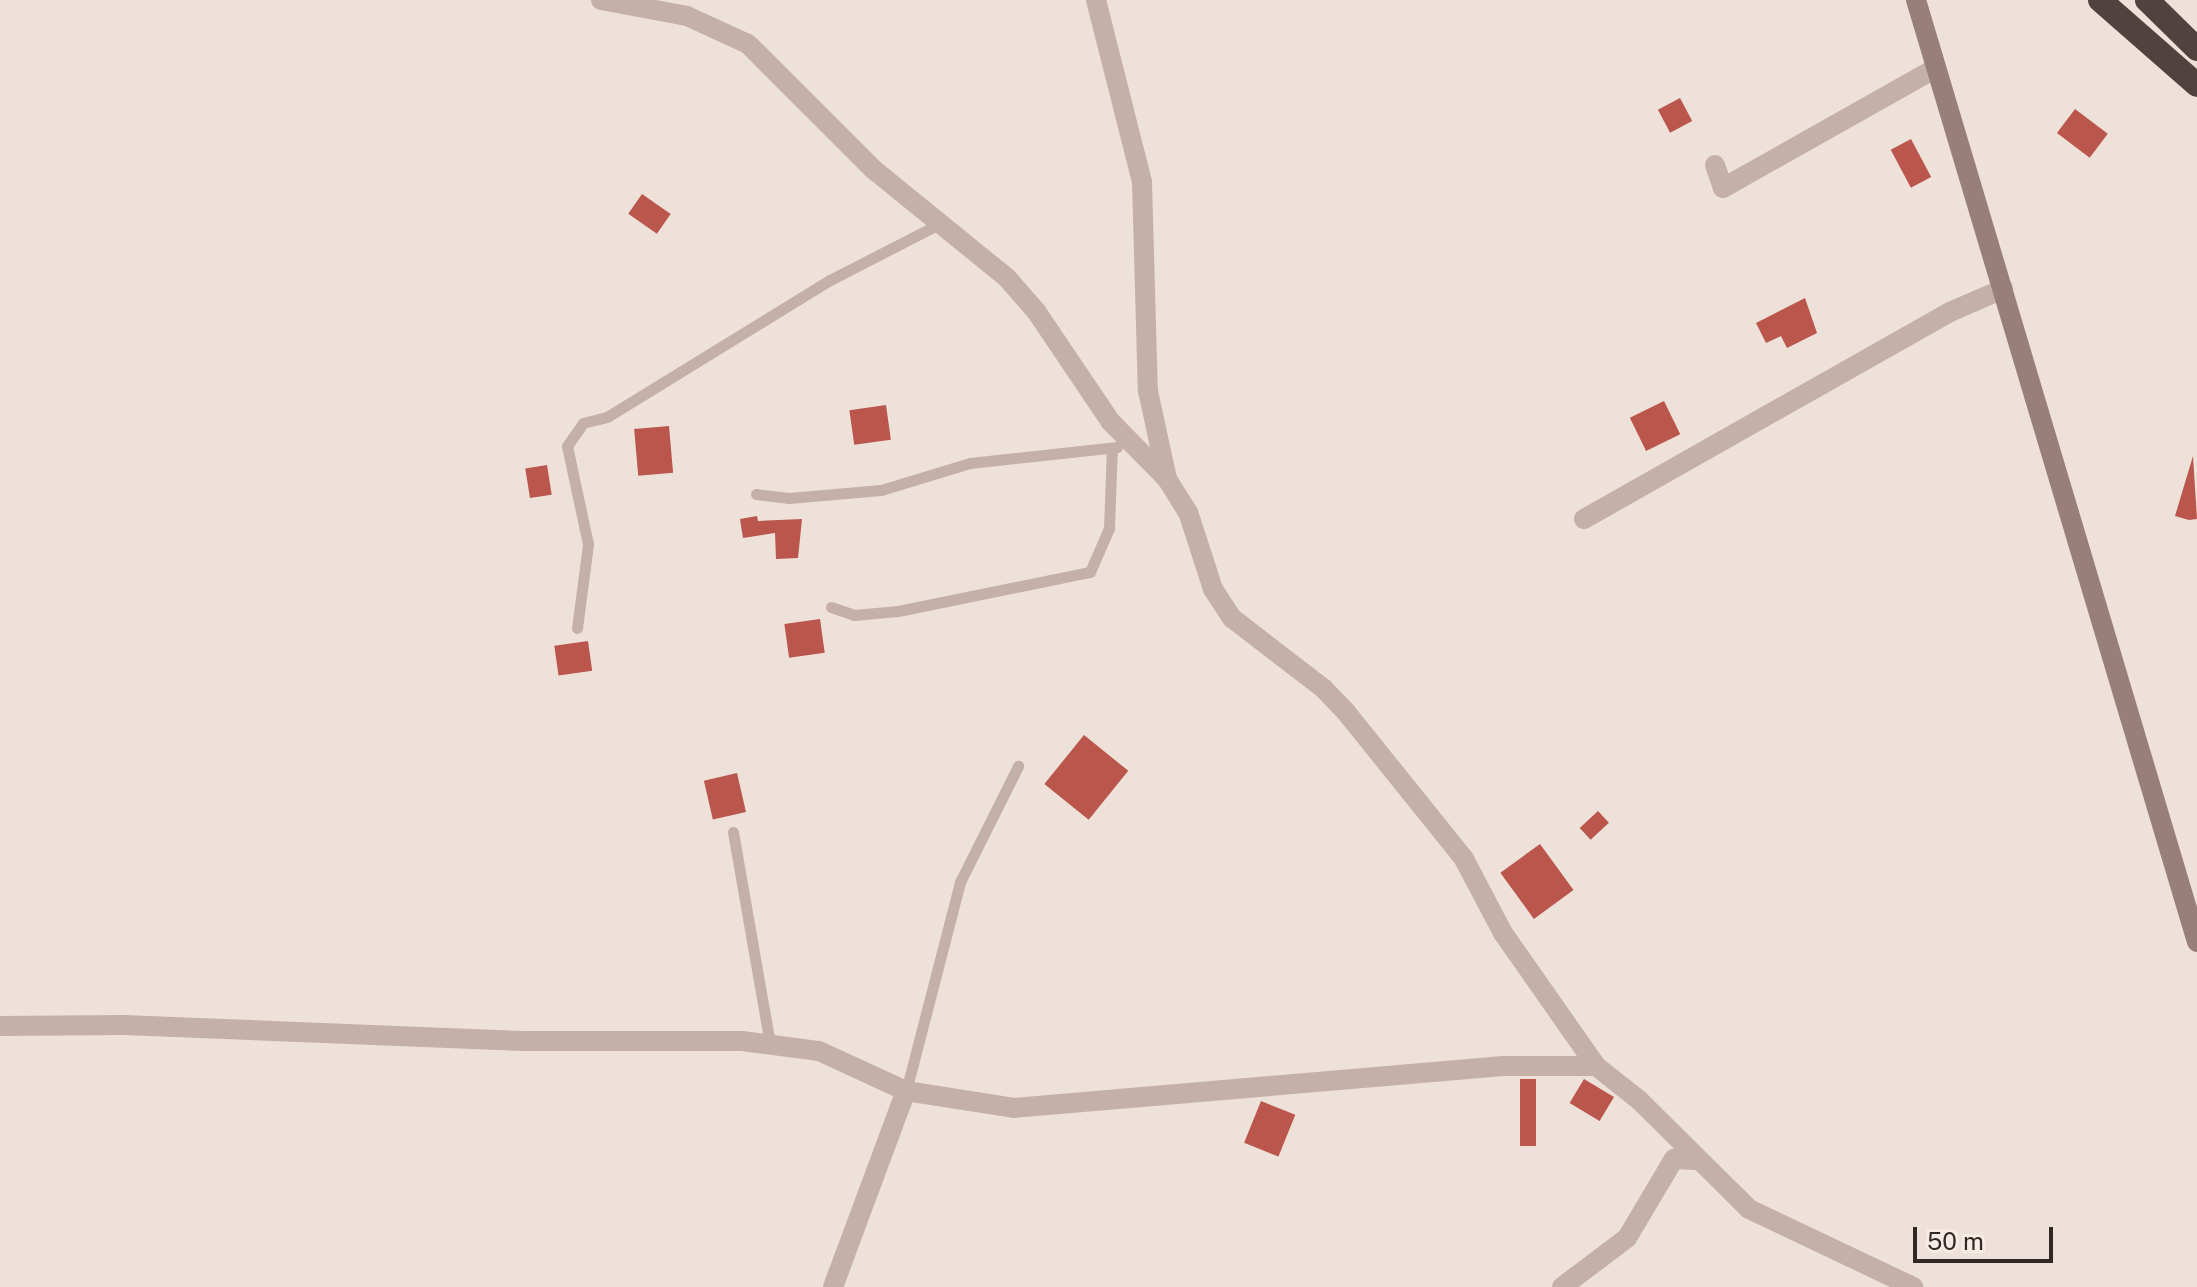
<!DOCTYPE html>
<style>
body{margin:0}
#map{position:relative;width:2197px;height:1287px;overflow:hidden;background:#eee1da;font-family:"Public Sans",sans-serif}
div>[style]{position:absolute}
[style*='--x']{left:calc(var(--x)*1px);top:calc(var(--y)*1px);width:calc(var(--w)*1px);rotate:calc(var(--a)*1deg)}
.building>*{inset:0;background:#ba564c;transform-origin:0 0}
.lane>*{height:11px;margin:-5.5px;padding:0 5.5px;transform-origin:5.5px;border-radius:5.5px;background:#c5b0a7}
.street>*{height:20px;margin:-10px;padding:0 10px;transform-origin:10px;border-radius:10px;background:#c5b0a7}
.secondary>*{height:20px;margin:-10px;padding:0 10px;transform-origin:10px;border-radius:10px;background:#987f79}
.highway>*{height:24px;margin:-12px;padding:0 12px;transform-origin:12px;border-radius:12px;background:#52423f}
span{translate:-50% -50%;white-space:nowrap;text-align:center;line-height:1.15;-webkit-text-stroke:8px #f7ece5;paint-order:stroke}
.scale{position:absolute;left:1913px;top:1227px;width:140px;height:36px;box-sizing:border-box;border:4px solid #322927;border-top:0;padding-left:10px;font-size:24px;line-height:28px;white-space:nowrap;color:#322927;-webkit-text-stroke:6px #f7ece5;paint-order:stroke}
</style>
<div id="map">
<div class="building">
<div style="left:1680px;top:98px;width:26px;height:25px;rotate:62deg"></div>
<div style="left:2075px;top:109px;width:41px;height:30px;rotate:37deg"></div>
<div style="left:1911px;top:139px;width:43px;height:23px;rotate:62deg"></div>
<div style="left:642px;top:194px;width:35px;height:24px;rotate:35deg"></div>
<div style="clip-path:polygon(1805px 298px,1817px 333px,1787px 348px,1781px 336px,1766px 343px,1756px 323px)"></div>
<div style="left:1664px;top:401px;width:37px;height:38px;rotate:64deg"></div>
<div style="left:886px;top:405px;width:35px;height:37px;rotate:82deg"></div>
<div style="left:669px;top:426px;width:47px;height:35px;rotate:85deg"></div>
<div style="clip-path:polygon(2193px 456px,2197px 519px,2189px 520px,2175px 516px)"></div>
<div style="left:547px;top:465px;width:30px;height:22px;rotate:81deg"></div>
<div style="clip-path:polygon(757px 516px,758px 521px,802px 519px,798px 558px,776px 559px,775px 533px,743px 538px,740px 519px)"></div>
<div style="left:820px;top:619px;width:34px;height:36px;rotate:82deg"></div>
<div style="left:588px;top:641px;width:30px;height:34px;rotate:82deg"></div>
<div style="left:1084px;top:735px;width:57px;height:63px;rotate:39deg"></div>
<div style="left:737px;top:773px;width:40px;height:34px;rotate:77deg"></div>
<div style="left:1598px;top:811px;width:16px;height:25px;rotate:47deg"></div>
<div style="left:1540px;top:844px;width:57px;height:49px;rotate:54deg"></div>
<div style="left:1520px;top:1079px;width:16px;height:67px"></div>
<div style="left:1584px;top:1079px;width:35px;height:28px;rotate:31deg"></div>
<div style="left:1261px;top:1101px;width:37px;height:45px;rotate:22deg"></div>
</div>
<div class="lane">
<div style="--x:756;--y:494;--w:33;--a:7"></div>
<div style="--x:789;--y:498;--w:92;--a:-5"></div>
<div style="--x:881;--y:490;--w:93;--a:-16.9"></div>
<div style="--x:970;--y:463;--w:148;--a:-6.2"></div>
<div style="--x:831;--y:607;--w:24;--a:19"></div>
<div style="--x:854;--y:615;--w:44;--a:-5.2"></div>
<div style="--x:898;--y:611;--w:196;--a:-11.5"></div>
<div style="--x:1090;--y:572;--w:48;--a:-66.6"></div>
<div style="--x:1109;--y:528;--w:80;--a:-87.9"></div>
<div style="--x:577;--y:628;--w:85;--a:-82.5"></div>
<div style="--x:588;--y:544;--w:100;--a:-102.1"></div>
<div style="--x:567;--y:446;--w:28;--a:-55"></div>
<div style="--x:583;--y:423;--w:25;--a:-14"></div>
<div style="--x:607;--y:417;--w:262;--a:-31.6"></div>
<div style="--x:830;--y:280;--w:125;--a:-27.2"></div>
<div style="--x:733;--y:832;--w:215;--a:80.1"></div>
<div style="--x:906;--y:1091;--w:216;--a:-75.5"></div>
<div style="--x:960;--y:882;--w:130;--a:-63.4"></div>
</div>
<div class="street">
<div style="--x:601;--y:0;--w:87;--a:10.5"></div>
<div style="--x:687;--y:16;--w:67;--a:24.7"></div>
<div style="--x:748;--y:44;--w:177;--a:45"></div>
<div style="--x:873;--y:169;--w:173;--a:39.1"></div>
<div style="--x:1007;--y:278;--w:44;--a:48.7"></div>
<div style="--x:1036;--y:311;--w:134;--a:56"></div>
<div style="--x:1111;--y:422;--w:80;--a:45.5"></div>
<div style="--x:1167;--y:479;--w:39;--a:58"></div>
<div style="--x:1188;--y:512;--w:81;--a:72"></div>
<div style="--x:1213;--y:589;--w:35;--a:57"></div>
<div style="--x:1232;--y:618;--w:115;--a:37.6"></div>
<div style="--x:1323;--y:688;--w:33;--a:46"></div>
<div style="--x:1346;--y:712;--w:189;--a:51.2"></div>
<div style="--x:1464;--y:859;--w:84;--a:62.2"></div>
<div style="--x:1503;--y:933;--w:162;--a:55"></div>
<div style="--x:1596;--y:1066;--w:55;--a:38.3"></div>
<div style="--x:1639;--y:1100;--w:155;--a:44.7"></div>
<div style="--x:1749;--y:1209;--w:182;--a:25.4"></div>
<div style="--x:1096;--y:0;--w:188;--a:75.8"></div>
<div style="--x:1142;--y:182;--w:209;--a:88.4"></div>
<div style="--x:1148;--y:391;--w:90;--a:77.8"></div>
<div style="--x:1715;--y:165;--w:24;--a:71"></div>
<div style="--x:1723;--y:188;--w:244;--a:-29.4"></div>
<div style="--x:1584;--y:519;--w:420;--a:-29.5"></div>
<div style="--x:1950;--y:312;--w:58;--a:-23.5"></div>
<div style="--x:0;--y:1026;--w:124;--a:-0.5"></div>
<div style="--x:124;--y:1025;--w:402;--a:2.3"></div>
<div style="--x:526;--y:1041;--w:216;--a:0"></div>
<div style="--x:742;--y:1041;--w:78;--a:7.4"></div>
<div style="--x:819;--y:1051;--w:96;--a:24.7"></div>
<div style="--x:906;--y:1091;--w:109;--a:8.9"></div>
<div style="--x:1014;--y:1108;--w:491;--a:-4.9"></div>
<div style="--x:1503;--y:1066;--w:93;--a:0"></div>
<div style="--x:833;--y:1287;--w:209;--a:-69.6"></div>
<div style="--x:1562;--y:1287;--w:81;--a:-37"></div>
<div style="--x:1627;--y:1238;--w:92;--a:-59.3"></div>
<div style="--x:1674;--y:1159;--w:21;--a:3"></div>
</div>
<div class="secondary">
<div style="--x:1916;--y:0;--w:983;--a:73.39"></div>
</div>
<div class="highway">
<div style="--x:2100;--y:0;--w:129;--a:41.2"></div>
<div style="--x:2147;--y:0;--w:70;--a:44.4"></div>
</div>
<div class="scale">50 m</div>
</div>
